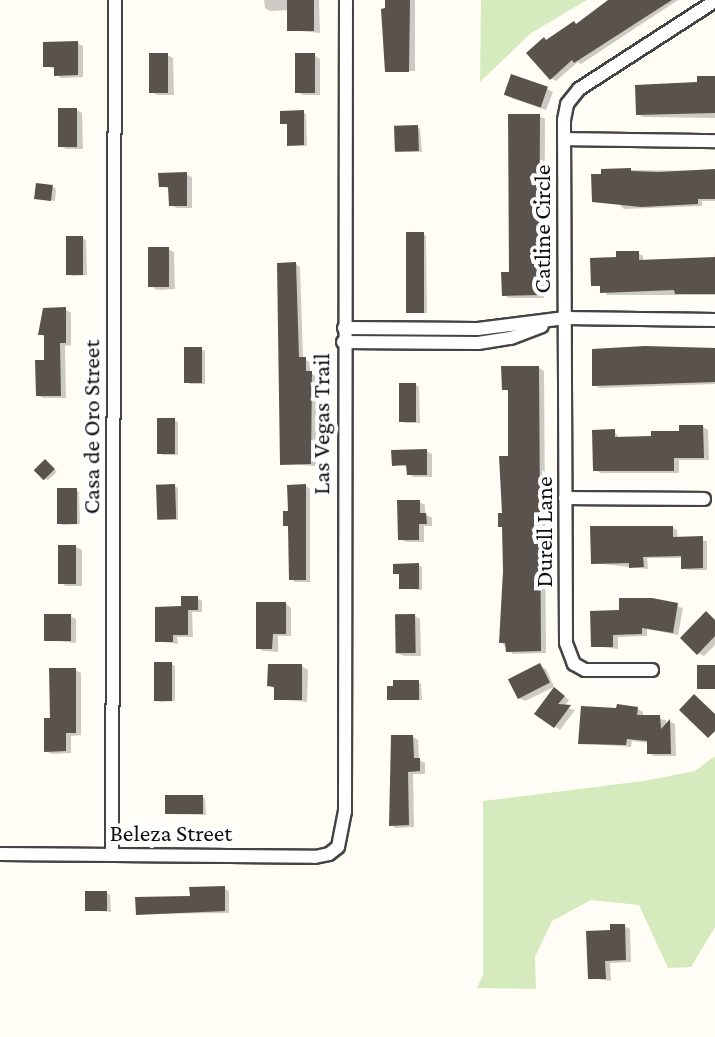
<!DOCTYPE html>
<style>
body{margin:0}
#map{position:relative;width:715px;height:1037px;overflow:hidden;background:#fffdf5;font-family:"Crimson Pro",serif}
div>[style]{position:absolute}
[style*='--x']{left:calc(var(--x)*1px);top:calc(var(--y)*1px);width:calc(var(--w)*1px);rotate:calc(var(--a)*1deg)}
.green>*{inset:0;background:#d5ebbd}
.shadow>*{inset:0;background:#0003;transform-origin:0 0}
.building>*{inset:0;background:#5a524d;transform-origin:0 0}
.roads{filter:drop-shadow(2px 0 #444) drop-shadow(-2px 0 #444) drop-shadow(0 2px #444) drop-shadow(0 -2px #444)}
.street>*{height:12px;margin:-6px;padding:0 6px;transform-origin:6px;border-radius:6px;background:#fff}
span{translate:-50% -50%;white-space:nowrap;text-align:center;line-height:1.15;-webkit-text-stroke:8px #fff;paint-order:stroke}
.street-label{font-size:24px;color:#111}
</style>
<div id="map">
<div class="green">
<div style="clip-path:polygon(481px 0,587px 0,531px 33px,480px 82px)"></div>
<div style="clip-path:polygon(715px 756px,715px 927px,691px 967px,668px 968px,639px 905px,591px 900px,552px 921px,535px 957px,536px 989px,477px 988px,483px 975px,483px 801px,643px 781px,695px 771px)"></div>
</div>
<div class="shadow">
<div style="clip-path:polygon(264px 0,319px 0,320px 33px,290px 30px,289px 10px,270px 11px,265px 8px)"></div>
<div style="left:387px;top:0;width:28px;height:71px"></div>
<div style="clip-path:polygon(608px 0,678px 0,581px 64px,578px 62px,556px 81px,551px 78px,547px 42px,577px 25px)"></div>
<div style="clip-path:polygon(77px 43px,83px 46px,83px 77px,61px 78px,56px 74px,56px 69px,45px 66px)"></div>
<div style="clip-path:polygon(167px 55px,173px 58px,174px 95px,157px 95px,152px 92px)"></div>
<div style="clip-path:polygon(314px 55px,320px 59px,320px 95px,303px 95px,298px 92px)"></div>
<div style="clip-path:polygon(715px 78px,715px 118px,643px 117px,638px 114px)"></div>
<div style="clip-path:polygon(547px 89px,553px 92px,546px 110px,511px 98px)"></div>
<div style="clip-path:polygon(77px 110px,82px 113px,83px 149px,66px 149px,61px 146px)"></div>
<div style="clip-path:polygon(303px 112px,306px 114px,307px 146px,292px 146px,289px 144px,289px 125px,282px 123px)"></div>
<div style="clip-path:polygon(539px 116px,545px 119px,544px 298px,509px 298px,504px 295px)"></div>
<div style="clip-path:polygon(417px 127px,420px 129px,422px 152px,397px 152px)"></div>
<div style="clip-path:polygon(630px 170px,715px 171px,715px 201px,702px 201px,702px 206px,624px 209px,619px 204px,594px 201px)"></div>
<div style="clip-path:polygon(186px 174px,192px 177px,192px 208px,176px 208px,171px 205px,170px 189px,161px 186px)"></div>
<div style="clip-path:polygon(53px 187px,56px 189px,55px 201px,36px 198px)"></div>
<div style="clip-path:polygon(423px 234px,426px 236px,427px 313px,411px 313px,407px 311px)"></div>
<div style="clip-path:polygon(83px 238px,86px 240px,87px 275px,72px 276px,69px 274px)"></div>
<div style="clip-path:polygon(168px 249px,174px 252px,175px 289px,157px 290px,151px 286px)"></div>
<div style="clip-path:polygon(638px 253px,643px 256px,643px 262px,714px 259px,715px 253px,715px 295px,607px 295px,602px 287px,593px 284px,618px 259px)"></div>
<div style="clip-path:polygon(296px 264px,300px 267px,303px 359px,310px 362px,310px 373px,316px 376px,316px 466px,282px 464px)"></div>
<div style="clip-path:polygon(65px 309px,71px 313px,71px 345px,65px 346px,66px 398px,43px 398px,38px 395px,46px 362px,46px 337px,40px 334px)"></div>
<div style="clip-path:polygon(201px 349px,205px 351px,205px 384px,190px 384px,187px 382px)"></div>
<div style="clip-path:polygon(715px 350px,715px 384px,600px 388px,594px 385px)"></div>
<div style="clip-path:polygon(539px 368px,544px 371px,546px 653px,513px 654px,501px 642px,510px 458px,510px 392px,504px 389px)"></div>
<div style="clip-path:polygon(416px 385px,419px 387px,420px 423px,405px 423px,402px 421px)"></div>
<div style="clip-path:polygon(174px 420px,178px 422px,178px 455px,163px 455px,160px 453px)"></div>
<div style="clip-path:polygon(703px 427px,708px 430px,709px 460px,679px 460px,679px 473px,601px 473px,595px 470px,614px 431px,620px 439px,653px 438px)"></div>
<div style="clip-path:polygon(426px 451px,432px 454px,432px 477px,414px 477px,409px 474px,408px 467px,394px 464px)"></div>
<div style="clip-path:polygon(48px 463px,57px 472px,48px 480px,45px 479px)"></div>
<div style="clip-path:polygon(174px 486px,178px 488px,178px 520px,161px 520px,158px 518px)"></div>
<div style="clip-path:polygon(306px 486px,310px 489px,310px 582px,295px 582px,291px 579px,290px 528px,285px 525px)"></div>
<div style="clip-path:polygon(76px 490px,79px 492px,80px 524px,63px 525px,60px 523px)"></div>
<div style="clip-path:polygon(419px 502px,425px 505px,425px 514px,432px 518px,432px 526px,424px 526px,424px 542px,406px 542px,400px 539px)"></div>
<div style="clip-path:polygon(673px 528px,677px 530px,678px 539px,707px 541px,707px 570px,688px 570px,683px 568px,683px 558px,647px 558px,648px 569px,593px 563px)"></div>
<div style="clip-path:polygon(76px 547px,82px 550px,82px 586px,66px 586px,61px 583px)"></div>
<div style="clip-path:polygon(418px 565px,422px 567px,422px 590px,401px 588px,401px 575px,395px 573px)"></div>
<div style="clip-path:polygon(197px 598px,202px 601px,202px 612px,192px 612px,193px 637px,177px 637px,178px 644px,157px 641px,183px 608px)"></div>
<div style="clip-path:polygon(652px 600px,683px 608px,678px 635px,647px 629px,647px 636px,618px 637px,618px 649px,593px 646px,621px 612px)"></div>
<div style="clip-path:polygon(286px 604px,291px 608px,291px 636px,278px 636px,278px 652px,263px 651px,258px 648px)"></div>
<div style="clip-path:polygon(706px 614px,715px 620px,715px 645px,704px 656px,698px 653px)"></div>
<div style="clip-path:polygon(70px 616px,76px 619px,76px 643px,46px 640px)"></div>
<div style="clip-path:polygon(415px 616px,420px 619px,421px 656px,404px 656px,398px 653px)"></div>
<div style="clip-path:polygon(171px 664px,175px 666px,175px 701px,160px 702px,156px 700px)"></div>
<div style="clip-path:polygon(302px 666px,308px 670px,307px 702px,276px 699px,275px 689px,269px 685px)"></div>
<div style="clip-path:polygon(540px 666px,546px 669px,554px 687px,525px 701px,519px 698px)"></div>
<div style="clip-path:polygon(75px 670px,81px 673px,81px 735px,71px 736px,71px 753px,52px 754px,46px 751px,52px 720px)"></div>
<div style="clip-path:polygon(418px 682px,421px 684px,422px 700px,389px 699px,395px 688px)"></div>
<div style="clip-path:polygon(560px 693px,569px 700px,564px 707px,575px 710px,560px 730px,537px 713px)"></div>
<div style="clip-path:polygon(638px 709px,643px 712px,643px 717px,666px 720px,666px 727px,671px 722px,675px 724px,676px 756px,654px 756px,649px 753px,649px 743px,632px 741px,631px 747px,581px 743px)"></div>
<div style="clip-path:polygon(413px 737px,418px 740px,419px 760px,425px 763px,425px 774px,413px 774px,414px 827px,396px 828px,391px 825px)"></div>
<div style="clip-path:polygon(202px 797px,205px 799px,206px 815px,167px 814px)"></div>
<div style="clip-path:polygon(224px 888px,229px 891px,229px 913px,138px 914px)"></div>
<div style="clip-path:polygon(107px 893px,110px 895px,111px 912px,88px 910px)"></div>
<div style="clip-path:polygon(624px 926px,630px 929px,631px 962px,610px 963px,611px 981px,590px 978px)"></div>
</div>
<div class="building">
<div style="left:287px;top:0;width:27px;height:31px"></div>
<div style="clip-path:polygon(385px 0,410px 0,409px 72px,385px 72px,381px 9px,385px 8px)"></div>
<div style="clip-path:polygon(608px 0,672px 0,574px 63px,572px 60px,550px 80px,526px 53px,544px 37px,546px 40px,574px 21px,576px 24px)"></div>
<div style="clip-path:polygon(78px 41px,78px 75px,54px 76px,54px 67px,43px 67px,43px 42px)"></div>
<div style="left:149px;top:53px;width:19px;height:40px"></div>
<div style="left:315px;top:53px;width:40px;height:20px;rotate:90deg"></div>
<div style="left:511px;top:74px;width:39px;height:22px;rotate:19deg"></div>
<div style="clip-path:polygon(697px 76px,715px 76px,715px 113px,636px 115px,635px 85px,697px 82px)"></div>
<div style="left:58px;top:108px;width:19px;height:39px"></div>
<div style="clip-path:polygon(304px 110px,304px 145px,287px 146px,287px 124px,280px 124px,280px 111px)"></div>
<div style="clip-path:polygon(508px 114px,540px 114px,539px 295px,502px 296px,501px 272px,509px 272px)"></div>
<div style="left:418px;top:125px;width:26px;height:24px;rotate:88deg"></div>
<div style="clip-path:polygon(631px 168px,631px 171px,659px 172px,715px 169px,715px 199px,698px 199px,698px 204px,641px 207px,592px 202px,591px 174px,601px 174px,601px 169px)"></div>
<div style="clip-path:polygon(187px 172px,187px 206px,169px 206px,168px 187px,159px 187px,158px 173px)"></div>
<div style="left:36px;top:183px;width:17px;height:16px;rotate:7deg"></div>
<div style="left:406px;top:232px;width:18px;height:81px"></div>
<div style="left:66px;top:236px;width:17px;height:39px"></div>
<div style="left:148px;top:247px;width:21px;height:40px"></div>
<div style="clip-path:polygon(616px 251px,639px 251px,639px 260px,715px 257px,715px 294px,675px 294px,674px 290px,600px 293px,600px 286px,591px 286px,590px 258px,616px 257px)"></div>
<div style="clip-path:polygon(296px 262px,299px 357px,306px 357px,306px 371px,312px 371px,311px 464px,280px 465px,277px 263px)"></div>
<div style="clip-path:polygon(66px 307px,66px 343px,60px 343px,61px 396px,36px 396px,35px 360px,44px 360px,44px 335px,38px 335px,43px 308px)"></div>
<div style="clip-path:polygon(645px 346px,715px 348px,715px 382px,592px 386px,592px 349px)"></div>
<div style="left:184px;top:347px;width:18px;height:36px"></div>
<div style="clip-path:polygon(501px 366px,539px 366px,541px 651px,506px 652px,505px 643px,499px 643px,503px 571px,502px 527px,498px 527px,498px 513px,502px 513px,499px 456px,508px 456px,508px 390px,502px 390px)"></div>
<div style="left:399px;top:383px;width:17px;height:39px"></div>
<div style="left:157px;top:418px;width:18px;height:36px"></div>
<div style="clip-path:polygon(679px 425px,703px 425px,704px 458px,674px 458px,674px 471px,593px 471px,592px 430px,615px 429px,615px 437px,651px 436px,651px 431px,679px 431px)"></div>
<div style="clip-path:polygon(427px 449px,427px 475px,407px 475px,406px 465px,392px 466px,391px 450px)"></div>
<div style="left:45px;top:459px;width:14px;height:16px;rotate:45deg"></div>
<div style="left:175px;top:484px;width:35px;height:19px;rotate:88deg"></div>
<div style="clip-path:polygon(306px 484px,306px 580px,289px 580px,288px 526px,283px 526px,283px 511px,288px 511px,287px 485px)"></div>
<div style="left:57px;top:488px;width:20px;height:36px"></div>
<div style="clip-path:polygon(397px 500px,420px 500px,420px 513px,426px 513px,427px 524px,419px 524px,419px 540px,398px 540px)"></div>
<div style="clip-path:polygon(590px 526px,673px 526px,673px 537px,703px 536px,703px 568px,681px 569px,681px 556px,643px 557px,644px 567px,629px 568px,629px 563px,591px 564px)"></div>
<div style="left:58px;top:545px;width:18px;height:39px"></div>
<div style="clip-path:polygon(419px 563px,419px 589px,399px 589px,399px 574px,393px 574px,393px 564px)"></div>
<div style="clip-path:polygon(181px 596px,198px 596px,198px 610px,188px 610px,188px 635px,173px 635px,173px 642px,155px 642px,155px 607px,181px 606px)"></div>
<div style="clip-path:polygon(619px 598px,652px 598px,678px 603px,673px 633px,642px 628px,642px 634px,613px 635px,613px 647px,591px 647px,590px 611px,619px 610px)"></div>
<div style="clip-path:polygon(256px 602px,286px 602px,286px 634px,273px 634px,272px 649px,256px 649px)"></div>
<div style="clip-path:polygon(706px 611px,715px 620px,715px 636px,697px 655px,680px 638px)"></div>
<div style="left:44px;top:614px;width:27px;height:27px"></div>
<div style="left:415px;top:614px;width:39px;height:20px;rotate:89deg"></div>
<div style="left:154px;top:662px;width:18px;height:39px"></div>
<div style="left:540px;top:663px;width:22px;height:36px;rotate:63deg"></div>
<div style="clip-path:polygon(268px 664px,302px 664px,302px 700px,274px 700px,274px 687px,267px 686px)"></div>
<div style="left:715px;top:665px;width:24px;height:18px;rotate:90deg"></div>
<div style="clip-path:polygon(49px 668px,76px 668px,76px 733px,66px 733px,66px 751px,44px 752px,44px 718px,50px 718px)"></div>
<div style="clip-path:polygon(393px 680px,419px 680px,419px 700px,387px 700px,387px 686px,393px 686px)"></div>
<div style="clip-path:polygon(554px 687px,565px 696px,558px 704px,571px 705px,554px 728px,534px 714px)"></div>
<div style="clip-path:polygon(694px 694px,715px 714px,715px 731px,708px 738px,679px 710px)"></div>
<div style="clip-path:polygon(617px 704px,638px 707px,637px 715px,660px 715px,661px 729px,670px 719px,671px 754px,647px 754px,647px 741px,627px 739px,626px 745px,578px 744px,581px 706px,616px 708px)"></div>
<div style="clip-path:polygon(391px 735px,413px 735px,414px 758px,420px 758px,420px 771px,408px 772px,409px 825px,389px 826px)"></div>
<div style="left:203px;top:795px;width:19px;height:38px;rotate:90deg"></div>
<div style="clip-path:polygon(225px 886px,225px 911px,136px 915px,135px 897px,190px 896px,189px 887px)"></div>
<div style="left:85px;top:891px;width:22px;height:20px"></div>
<div style="clip-path:polygon(610px 924px,625px 924px,626px 960px,605px 961px,606px 979px,588px 979px,586px 931px,610px 930px)"></div>
</div>
<div class="roads">
<div class="street">
<div style="--x:564;--y:139;--w:151;--a:0.8"></div>
<div style="--x:344;--y:328;--w:134;--a:0.4"></div>
<div style="--x:478;--y:329;--w:88;--a:-7.2"></div>
<div style="--x:565;--y:318;--w:150;--a:0.8"></div>
<div style="--x:343;--y:342;--w:135;--a:0.4"></div>
<div style="--x:478;--y:343;--w:33;--a:-9"></div>
<div style="--x:511;--y:338;--w:33;--a:-21"></div>
<div style="--x:565;--y:498;--w:139;--a:0.4"></div>
<div style="--x:652;--y:670;--w:67;--a:180"></div>
<div style="--x:585;--y:670;--w:13;--a:-151"></div>
<div style="--x:574;--y:664;--w:22;--a:-111"></div>
<div style="--x:566;--y:643;--w:523;--a:-90.22"></div>
<div style="--x:564;--y:120;--w:16;--a:-79"></div>
<div style="--x:567;--y:104;--w:19;--a:-51"></div>
<div style="--x:579;--y:89;--w:162;--a:-32.9"></div>
<div style="--x:0;--y:854;--w:315;--a:0.5"></div>
<div style="--x:315;--y:857;--w:14;--a:-12"></div>
<div style="--x:329;--y:854;--w:11;--a:-38"></div>
<div style="--x:338;--y:847;--w:36;--a:-79"></div>
<div style="--x:345;--y:812;--w:812;--a:-89.93"></div>
<div style="--x:112;--y:855;--w:855;--a:-89.8"></div>
</div>
</div>
<div class="street-label">
<span style="left:542px;top:229px;rotate:-90deg">Catline Circle</span>
<span style="left:321px;top:424px;rotate:-90deg">Las Vegas Trail</span>
<span style="left:91px;top:427px;rotate:-90deg">Casa de Oro Street</span>
<span style="left:544px;top:532px;rotate:-90deg">Durell Lane</span>
<span style="left:171px;top:833px">Beleza Street</span>
</div>
</div>
